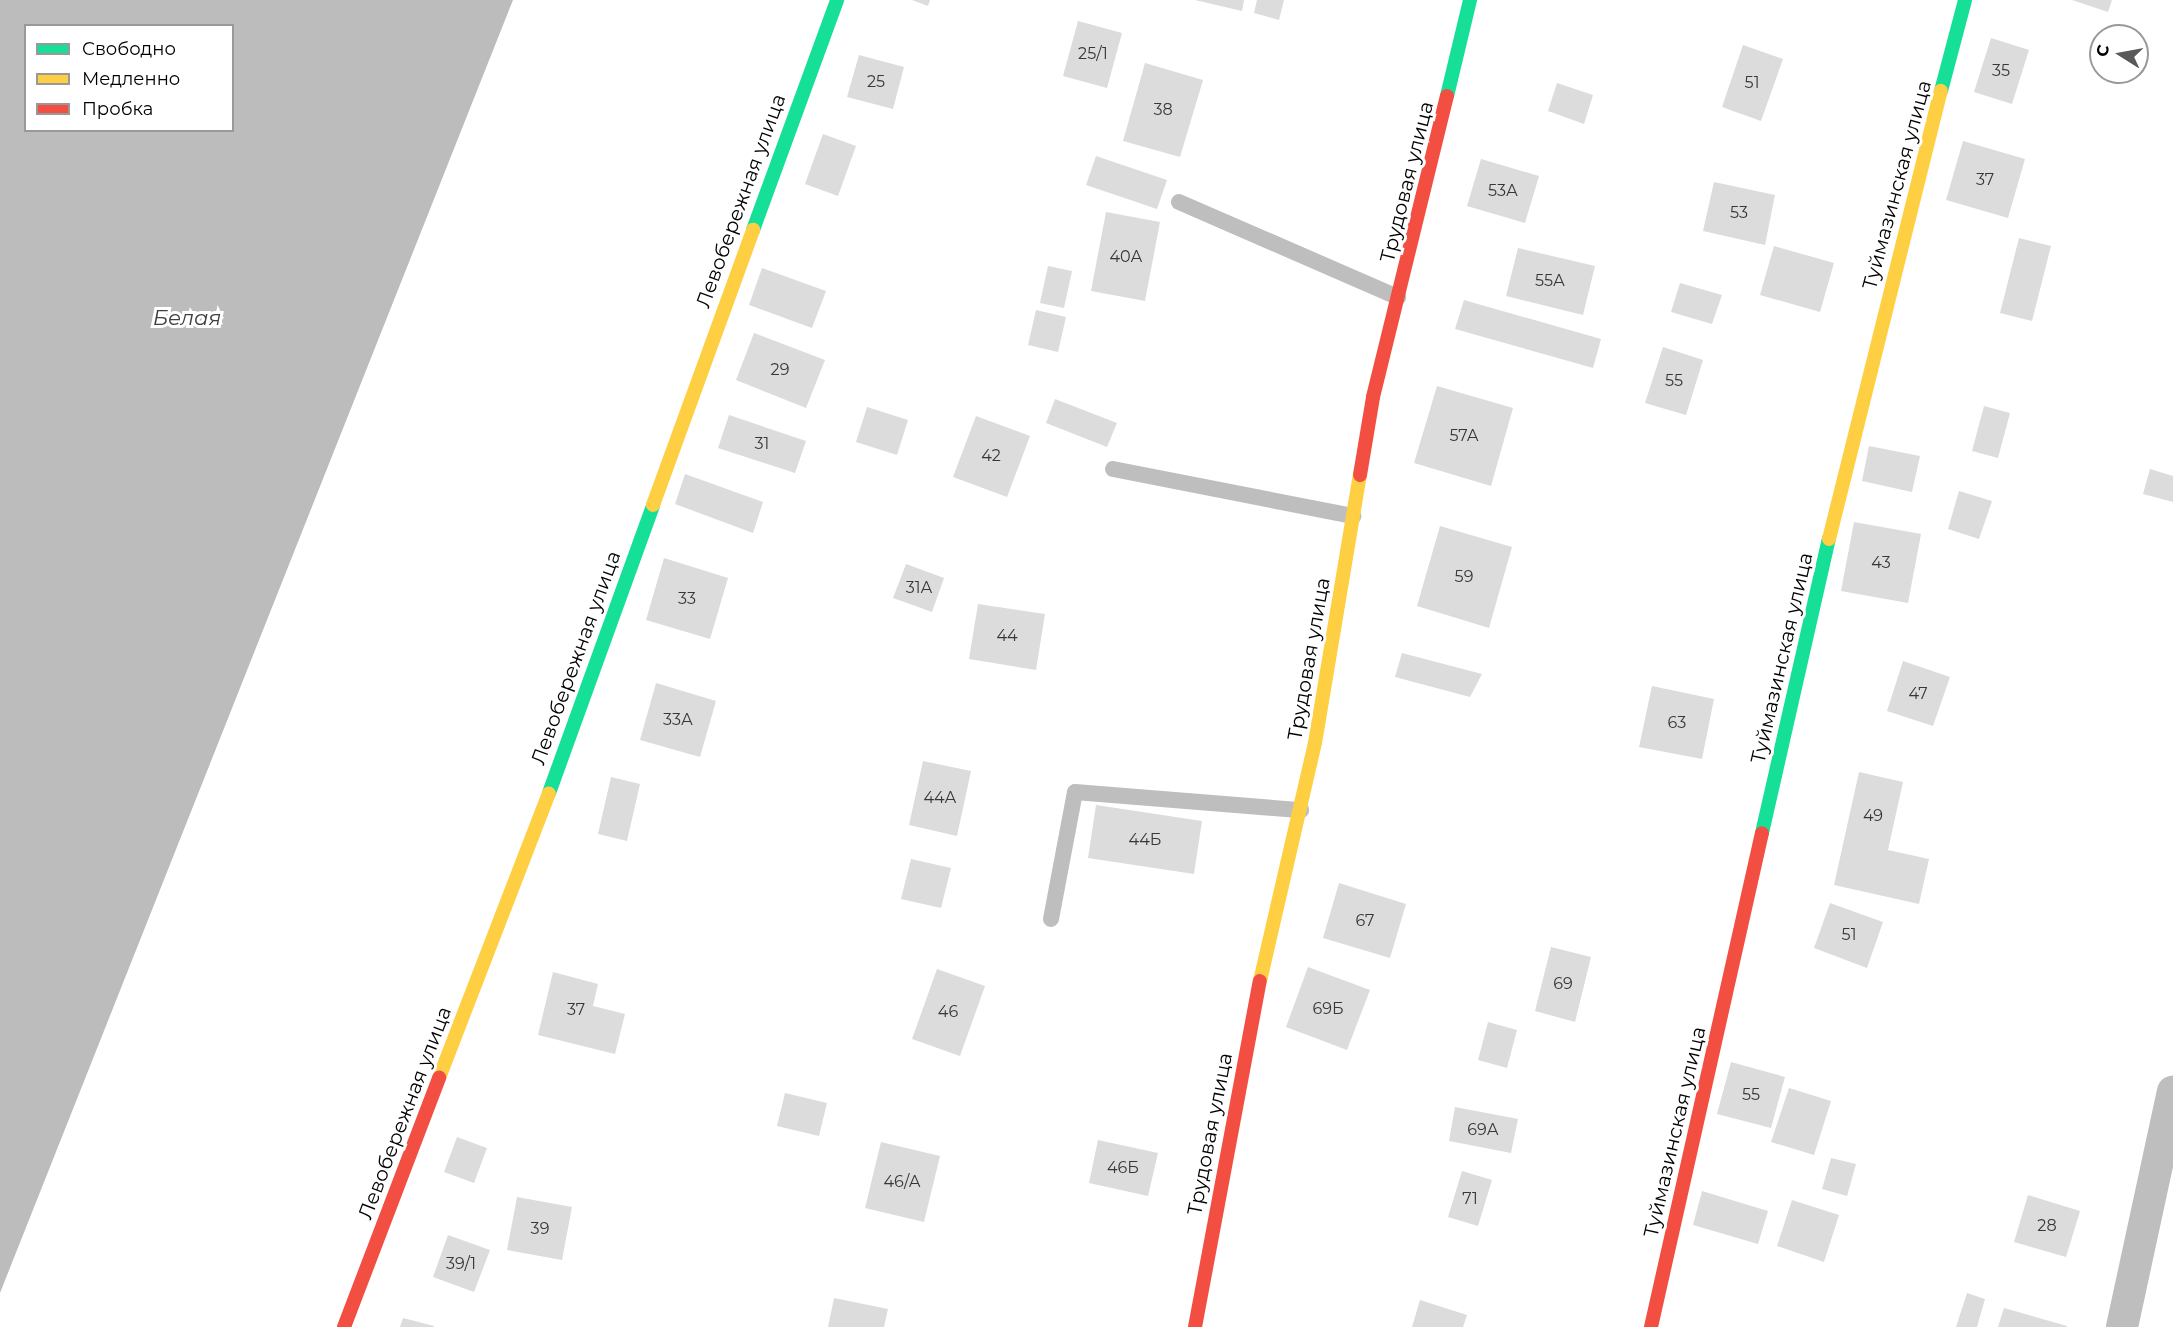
<!DOCTYPE html>
<meta charset="utf-8">
<style>
body{margin:0}
#map{position:relative;width:2173px;height:1327px;overflow:hidden;background:#fff;font-family:Montserrat,sans-serif}
div>[style]{position:absolute}
.water>*{inset:0;background:#bcbcbc}
.building>*{inset:0;background:#dcdcdc}
.lane>*{height:16px;margin:-8px;padding:0 8px;transform-origin:8px;border-radius:8px;background:#bebebe}
.street>*{height:32px;margin:-16px;padding:0 16px;transform-origin:16px;border-radius:16px;background:#bebebe}
.fast>*{height:14px;margin:-7px;padding:0 7px;transform-origin:7px;border-radius:7px;background:#16e098}
.slow>*{height:14px;margin:-7px;padding:0 7px;transform-origin:7px;border-radius:7px;background:#ffcf43}
.jam>*{height:14px;margin:-7px;padding:0 7px;transform-origin:7px;border-radius:7px;background:#f24e42}
span{translate:-50% -50%;white-space:nowrap;text-align:center;line-height:1.15;-webkit-text-stroke:6px #fff;paint-order:stroke}
.number-label{font-size:16px;color:#373737}
.number-label span{-webkit-text-stroke-width:0}
.street-label{font-size:20px;color:#000}
.water-label{font-size:21px;color:#404040;font-style:italic}
.legend{position:absolute;left:24px;top:24px;width:210px;height:108px;box-sizing:border-box;background:#fff;border:2px solid #999;margin:0;padding:8px 10px;list-style:none;font-size:18px;color:#000}
.legend li{display:flex;align-items:center;gap:12px;height:30px}
.legend b{width:30px;border:2px solid #999}
.north{position:absolute;left:2089px;top:24px;width:60px;height:60px;box-sizing:border-box;background:#fff;border:2px solid #999;border-radius:50%;rotate:281deg;font-size:16px;font-weight:700;line-height:24px;text-align:center;color:#000}
.north::after{content:'';display:block;margin:auto;width:21px;height:27px;background:#595959;clip-path:polygon(50% 0,100% 100%,50% 72%,0 100%)}
</style>
<div id="map">
<div class="water">
<div style="clip-path:polygon(evenodd,0 0,513px 0,0 1293px,0 0,26px 26px,232px 26px,232px 130px,26px 130px,26px 26px)"></div>
</div>
<div class="building">
<div style="clip-path:polygon(912px 0,930px 0,928px 6px)"></div>
<div style="clip-path:polygon(1195px 0,1244px 0,1242px 11px)"></div>
<div style="clip-path:polygon(1257px 0,1284px 0,1279px 20px,1254px 13px)"></div>
<div style="clip-path:polygon(2072px 0,2112px 0,2108px 12px)"></div>
<div style="clip-path:polygon(1078px 21px,1122px 33px,1107px 88px,1063px 76px)"></div>
<div style="clip-path:polygon(1991px 38px,2029px 50px,2012px 104px,1974px 92px)"></div>
<div style="clip-path:polygon(1743px 45px,1783px 59px,1761px 121px,1722px 107px)"></div>
<div style="clip-path:polygon(859px 55px,904px 67px,893px 109px,847px 97px)"></div>
<div style="clip-path:polygon(1145px 63px,1203px 80px,1180px 157px,1123px 141px)"></div>
<div style="clip-path:polygon(1557px 83px,1593px 95px,1584px 124px,1548px 111px)"></div>
<div style="clip-path:polygon(823px 134px,856px 146px,838px 196px,805px 184px)"></div>
<div style="clip-path:polygon(1963px 141px,2025px 159px,2008px 218px,1946px 200px)"></div>
<div style="clip-path:polygon(1096px 156px,1167px 180px,1157px 209px,1086px 185px)"></div>
<div style="clip-path:polygon(1481px 159px,1539px 176px,1525px 223px,1467px 206px)"></div>
<div style="clip-path:polygon(1714px 182px,1775px 195px,1765px 245px,1703px 231px)"></div>
<div style="clip-path:polygon(1106px 212px,1160px 222px,1145px 301px,1091px 291px)"></div>
<div style="clip-path:polygon(2019px 238px,2051px 246px,2032px 321px,2000px 313px)"></div>
<div style="clip-path:polygon(1774px 246px,1834px 263px,1820px 312px,1760px 295px)"></div>
<div style="clip-path:polygon(1518px 248px,1595px 266px,1583px 315px,1506px 296px)"></div>
<div style="clip-path:polygon(1048px 266px,1072px 271px,1064px 308px,1040px 303px)"></div>
<div style="clip-path:polygon(762px 268px,826px 291px,812px 328px,749px 305px)"></div>
<div style="clip-path:polygon(1680px 283px,1722px 295px,1712px 324px,1671px 312px)"></div>
<div style="clip-path:polygon(1464px 300px,1601px 339px,1593px 368px,1455px 329px)"></div>
<div style="clip-path:polygon(1036px 310px,1066px 317px,1058px 352px,1028px 345px)"></div>
<div style="clip-path:polygon(754px 333px,825px 360px,806px 408px,736px 380px)"></div>
<div style="clip-path:polygon(1663px 347px,1703px 360px,1686px 415px,1645px 403px)"></div>
<div style="clip-path:polygon(1437px 386px,1513px 408px,1491px 486px,1414px 463px)"></div>
<div style="clip-path:polygon(1055px 399px,1117px 423px,1107px 447px,1046px 423px)"></div>
<div style="clip-path:polygon(1984px 406px,2010px 413px,1998px 458px,1972px 451px)"></div>
<div style="clip-path:polygon(867px 407px,908px 420px,897px 455px,856px 442px)"></div>
<div style="clip-path:polygon(729px 415px,806px 441px,795px 473px,718px 448px)"></div>
<div style="clip-path:polygon(976px 416px,1030px 436px,1007px 497px,953px 477px)"></div>
<div style="clip-path:polygon(1869px 446px,1920px 456px,1912px 492px,1862px 481px)"></div>
<div style="clip-path:polygon(2150px 469px,2173px 476px,2173px 502px,2143px 494px)"></div>
<div style="clip-path:polygon(685px 474px,763px 502px,753px 533px,675px 504px)"></div>
<div style="clip-path:polygon(1959px 491px,1992px 501px,1979px 539px,1948px 529px)"></div>
<div style="clip-path:polygon(1854px 522px,1921px 534px,1908px 603px,1841px 591px)"></div>
<div style="clip-path:polygon(1440px 526px,1512px 547px,1489px 628px,1417px 606px)"></div>
<div style="clip-path:polygon(664px 558px,728px 578px,710px 639px,646px 620px)"></div>
<div style="clip-path:polygon(906px 564px,944px 578px,932px 612px,893px 598px)"></div>
<div style="clip-path:polygon(978px 604px,1045px 614px,1036px 670px,969px 659px)"></div>
<div style="clip-path:polygon(1402px 653px,1482px 674px,1470px 697px,1395px 677px)"></div>
<div style="clip-path:polygon(1903px 661px,1950px 677px,1933px 726px,1887px 711px)"></div>
<div style="clip-path:polygon(656px 683px,716px 701px,700px 757px,640px 740px)"></div>
<div style="clip-path:polygon(1652px 686px,1714px 699px,1702px 759px,1639px 747px)"></div>
<div style="clip-path:polygon(923px 761px,971px 771px,957px 836px,909px 825px)"></div>
<div style="clip-path:polygon(1859px 772px,1903px 782px,1888px 850px,1929px 859px,1919px 904px,1834px 885px)"></div>
<div style="clip-path:polygon(611px 777px,640px 784px,627px 841px,598px 834px)"></div>
<div style="clip-path:polygon(1096px 805px,1202px 821px,1194px 874px,1088px 858px)"></div>
<div style="clip-path:polygon(911px 859px,951px 868px,941px 908px,901px 899px)"></div>
<div style="clip-path:polygon(1339px 883px,1406px 904px,1390px 958px,1323px 938px)"></div>
<div style="clip-path:polygon(1830px 903px,1883px 922px,1867px 968px,1814px 948px)"></div>
<div style="clip-path:polygon(1551px 947px,1591px 957px,1575px 1022px,1535px 1011px)"></div>
<div style="clip-path:polygon(1308px 967px,1370px 990px,1347px 1050px,1286px 1027px)"></div>
<div style="clip-path:polygon(937px 969px,985px 986px,960px 1056px,912px 1039px)"></div>
<div style="clip-path:polygon(553px 972px,598px 984px,593px 1006px,625px 1014px,615px 1054px,538px 1035px)"></div>
<div style="clip-path:polygon(1488px 1022px,1517px 1030px,1507px 1068px,1478px 1060px)"></div>
<div style="clip-path:polygon(1731px 1062px,1785px 1077px,1771px 1128px,1717px 1114px)"></div>
<div style="clip-path:polygon(1789px 1088px,1831px 1101px,1814px 1155px,1771px 1142px)"></div>
<div style="clip-path:polygon(785px 1093px,827px 1103px,819px 1136px,777px 1126px)"></div>
<div style="clip-path:polygon(1455px 1107px,1518px 1119px,1511px 1153px,1449px 1141px)"></div>
<div style="clip-path:polygon(457px 1137px,487px 1148px,474px 1183px,444px 1172px)"></div>
<div style="clip-path:polygon(1098px 1140px,1158px 1153px,1148px 1196px,1089px 1183px)"></div>
<div style="clip-path:polygon(881px 1142px,940px 1156px,924px 1222px,865px 1208px)"></div>
<div style="clip-path:polygon(1831px 1158px,1856px 1164px,1847px 1196px,1822px 1189px)"></div>
<div style="clip-path:polygon(1462px 1171px,1492px 1180px,1478px 1226px,1448px 1217px)"></div>
<div style="clip-path:polygon(1702px 1191px,1768px 1211px,1758px 1244px,1693px 1225px)"></div>
<div style="clip-path:polygon(2028px 1195px,2080px 1211px,2066px 1257px,2014px 1242px)"></div>
<div style="clip-path:polygon(517px 1197px,572px 1207px,562px 1260px,507px 1250px)"></div>
<div style="clip-path:polygon(1792px 1200px,1839px 1215px,1824px 1262px,1777px 1246px)"></div>
<div style="clip-path:polygon(448px 1235px,490px 1250px,474px 1292px,433px 1277px)"></div>
<div style="clip-path:polygon(1967px 1293px,1985px 1299px,1977px 1327px,1956px 1327px)"></div>
<div style="clip-path:polygon(834px 1298px,888px 1309px,884px 1327px,828px 1327px)"></div>
<div style="clip-path:polygon(1420px 1300px,1467px 1315px,1463px 1327px,1412px 1327px)"></div>
<div style="clip-path:polygon(2004px 1308px,2067px 1326px,2067px 1327px,1998px 1327px)"></div>
<div style="clip-path:polygon(403px 1318px,434px 1326px,434px 1327px,400px 1327px)"></div>
</div>
<div class="lane">
<div style="left:1179px;top:202px;width:239px;rotate:23.5deg"></div>
<div style="left:1113px;top:469px;width:245px;rotate:11.1deg"></div>
<div style="left:1051px;top:919px;width:129px;rotate:-79.3deg"></div>
<div style="left:1075px;top:792px;width:227px;rotate:4.6deg"></div>
</div>
<div class="street">
<div style="left:2122px;top:1327px;width:241px;rotate:-77.8deg"></div>
</div>
<div class="fast">
<div style="left:1941px;top:91px;width:94px;rotate:-75.2deg"></div>
<div style="left:1447px;top:96px;width:99px;rotate:-76.5deg"></div>
<div style="left:753px;top:230px;width:245px;rotate:-69.9deg"></div>
<div style="left:549px;top:793px;width:306px;rotate:-70.1deg"></div>
<div style="left:1762px;top:833px;width:302px;rotate:-77.2deg"></div>
</div>
<div class="slow">
<div style="left:653px;top:505px;width:293px;rotate:-70deg"></div>
<div style="left:1829px;top:539px;width:462px;rotate:-76deg"></div>
<div style="left:1260px;top:981px;width:244px;rotate:-77deg"></div>
<div style="left:1315px;top:743px;width:272px;rotate:-80.5deg"></div>
<div style="left:439px;top:1078px;width:305px;rotate:-68.9deg"></div>
</div>
<div class="jam">
<div style="left:1360px;top:475px;width:79px;rotate:-80.5deg"></div>
<div style="left:1373px;top:397px;width:310px;rotate:-76.2deg"></div>
<div style="left:344px;top:1327px;width:267px;rotate:-69.1deg"></div>
<div style="left:1195px;top:1327px;width:352px;rotate:-79.4deg"></div>
<div style="left:1651px;top:1327px;width:506px;rotate:-77.34deg"></div>
</div>
<div class="number-label">
<span style="left:1093px;top:54px">25/1</span>
<span style="left:2001px;top:71px">35</span>
<span style="left:876px;top:82px">25</span>
<span style="left:1752px;top:83px">51</span>
<span style="left:1163px;top:110px">38</span>
<span style="left:1985px;top:180px">37</span>
<span style="left:1503px;top:191px">53А</span>
<span style="left:1739px;top:213px">53</span>
<span style="left:1126px;top:257px">40А</span>
<span style="left:1550px;top:281px">55А</span>
<span style="left:780px;top:370px">29</span>
<span style="left:1674px;top:381px">55</span>
<span style="left:1464px;top:436px">57А</span>
<span style="left:762px;top:444px">31</span>
<span style="left:991px;top:456px">42</span>
<span style="left:1881px;top:563px">43</span>
<span style="left:1464px;top:577px">59</span>
<span style="left:919px;top:588px">31А</span>
<span style="left:687px;top:599px">33</span>
<span style="left:1007px;top:636px">44</span>
<span style="left:1918px;top:694px">47</span>
<span style="left:678px;top:720px">33А</span>
<span style="left:1677px;top:723px">63</span>
<span style="left:940px;top:798px">44А</span>
<span style="left:1873px;top:816px">49</span>
<span style="left:1145px;top:840px">44Б</span>
<span style="left:1365px;top:921px">67</span>
<span style="left:1849px;top:935px">51</span>
<span style="left:1563px;top:984px">69</span>
<span style="left:1328px;top:1009px">69Б</span>
<span style="left:576px;top:1010px">37</span>
<span style="left:948px;top:1012px">46</span>
<span style="left:1751px;top:1095px">55</span>
<span style="left:1483px;top:1130px">69А</span>
<span style="left:1123px;top:1168px">46Б</span>
<span style="left:902px;top:1182px">46/А</span>
<span style="left:1470px;top:1199px">71</span>
<span style="left:2047px;top:1226px">28</span>
<span style="left:540px;top:1229px">39</span>
<span style="left:461px;top:1264px">39/1</span>
</div>
<div class="street-label">
<span style="left:1407px;top:182px;rotate:-76deg">Трудовая улица</span>
<span style="left:1897px;top:185px;rotate:-75deg">Туймазинская улица</span>
<span style="left:741px;top:201px;rotate:-70deg">Левобережная улица</span>
<span style="left:576px;top:658px;rotate:-70deg">Левобережная улица</span>
<span style="left:1782px;top:658px;rotate:-77deg">Туймазинская улица</span>
<span style="left:1309px;top:659px;rotate:-80deg">Трудовая улица</span>
<span style="left:405px;top:1113px;rotate:-69deg">Левобережная улица</span>
<span style="left:1675px;top:1132px;rotate:-77deg">Туймазинская улица</span>
<span style="left:1210px;top:1134px;rotate:-79deg">Трудовая улица</span>
</div>
<div class="water-label">
<span style="left:187px;top:318px">Белая</span>
</div>
<ul class="legend">
<li><b style="height:8px;background:#16e098"></b>Свободно</li>
<li><b style="height:8px;background:#ffcf43"></b>Медленно</li>
<li><b style="height:8px;background:#f24e42"></b>Пробка</li>
</ul>
<div class="north">С</div>
</div>
